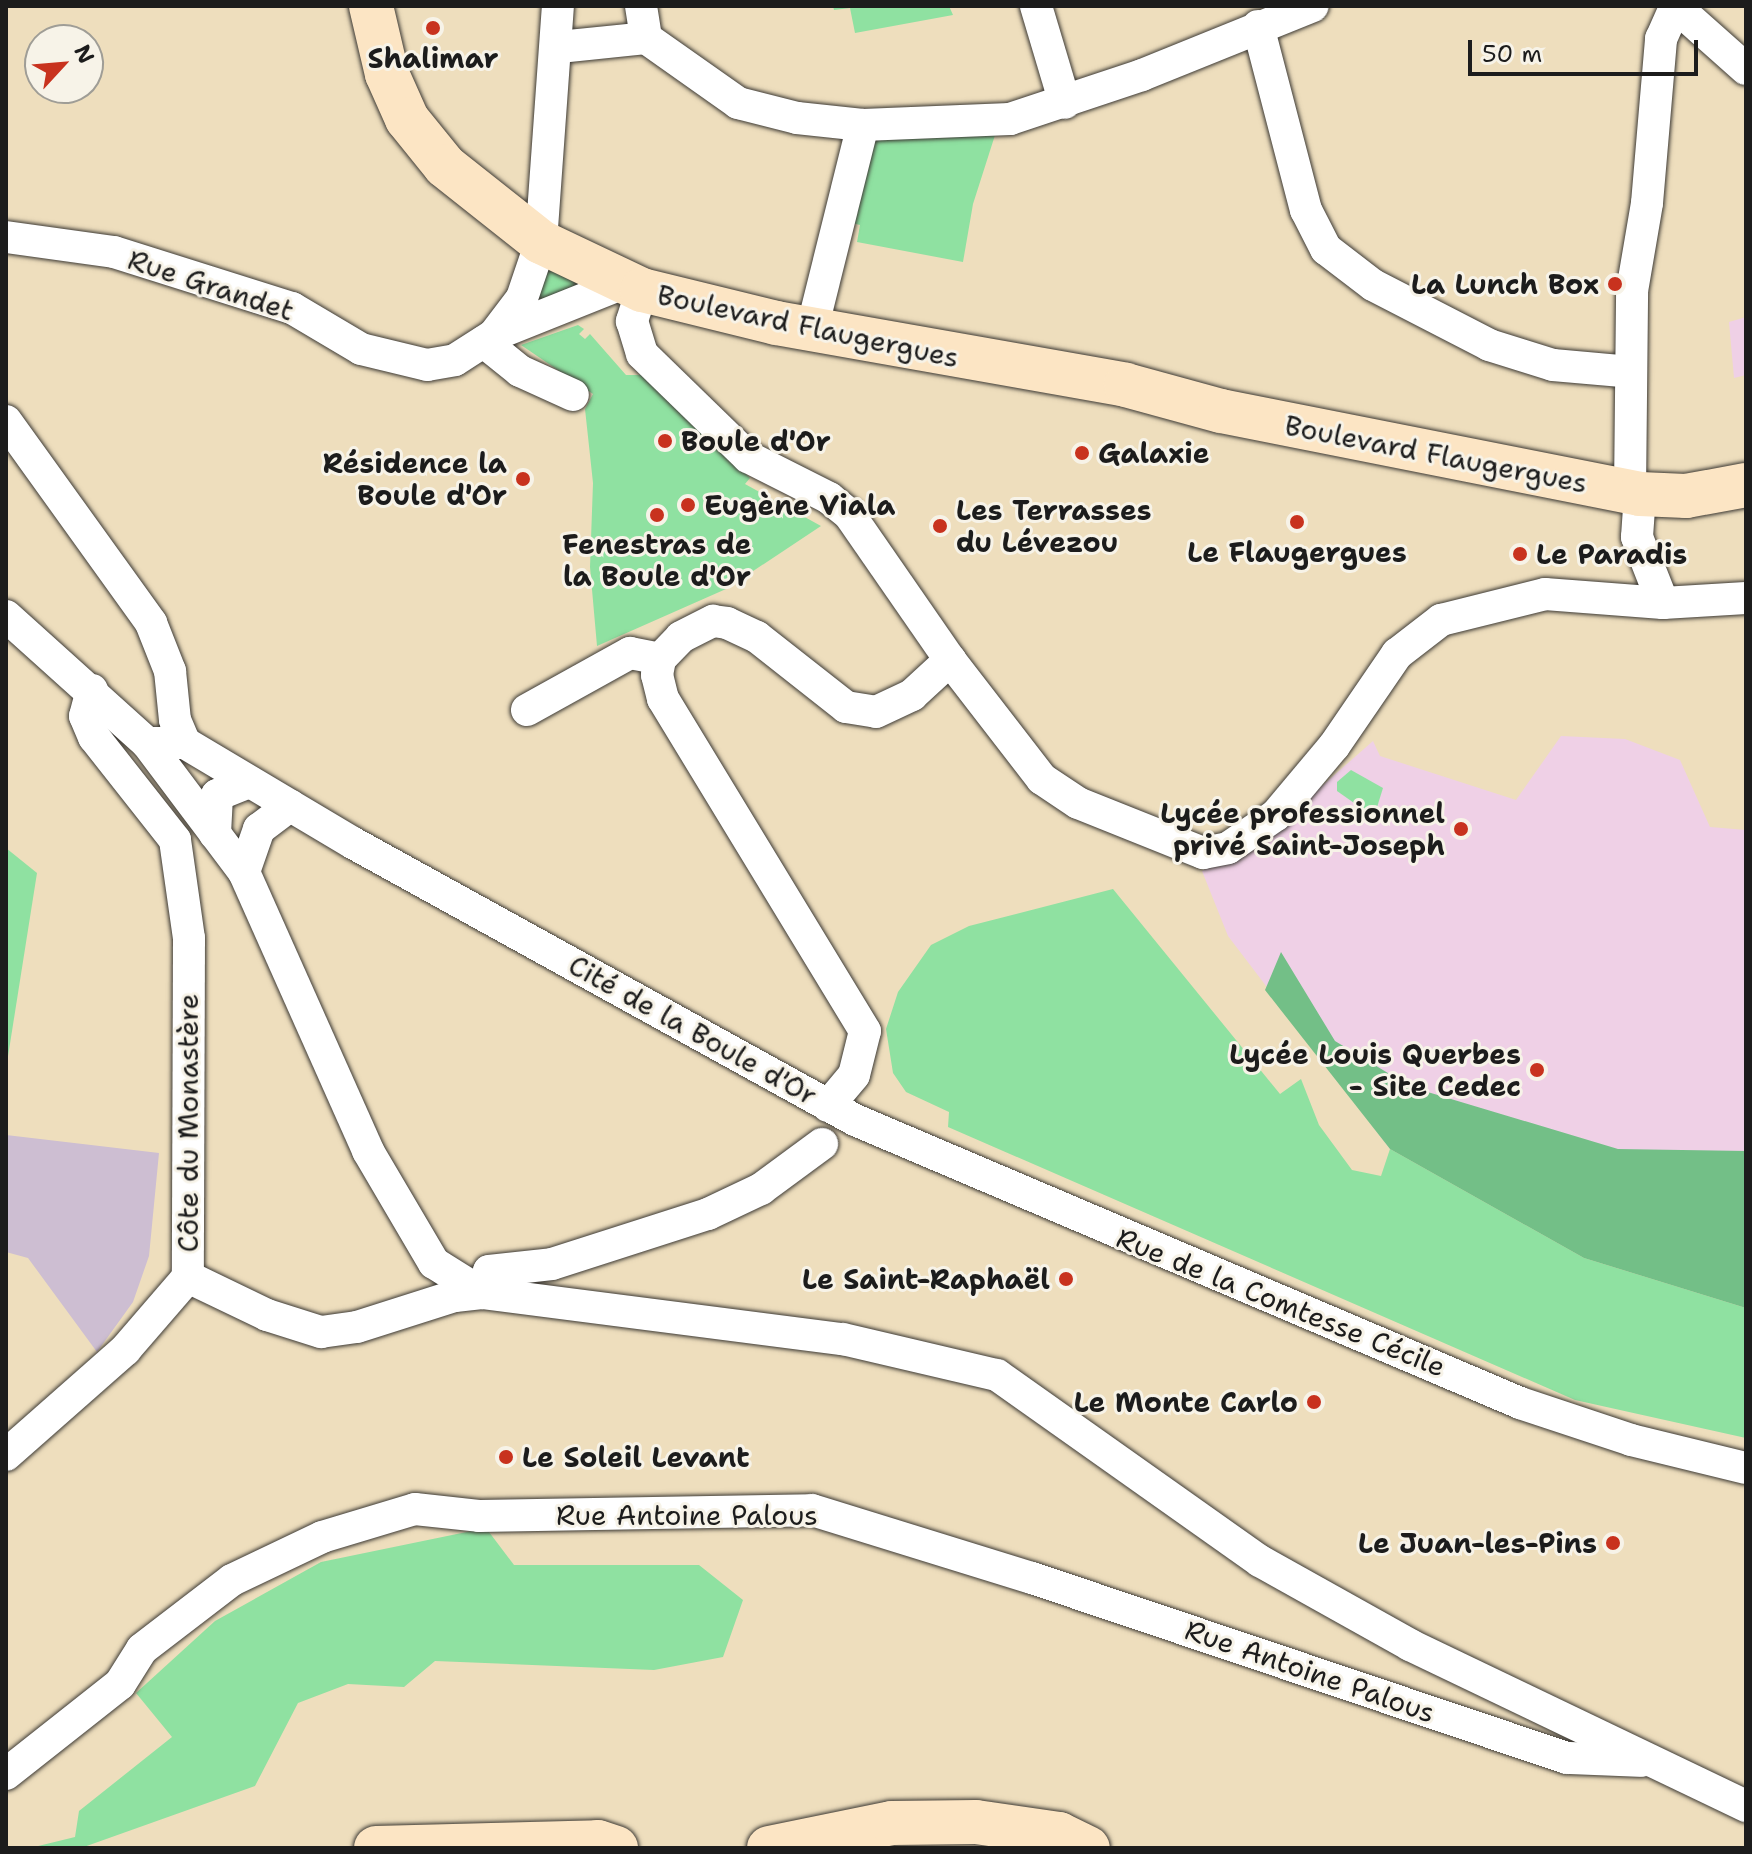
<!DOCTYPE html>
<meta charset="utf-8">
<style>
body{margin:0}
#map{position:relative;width:1752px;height:1854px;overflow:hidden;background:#eedebd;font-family:"Shantell Sans",sans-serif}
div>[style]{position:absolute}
.built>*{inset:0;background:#efd0e6}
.industrial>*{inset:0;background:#cdbed2}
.green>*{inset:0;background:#8fe1a1}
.forest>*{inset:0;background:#73bf87}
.roads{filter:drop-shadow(0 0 2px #3c3934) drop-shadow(0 0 2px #3c3934)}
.street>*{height:32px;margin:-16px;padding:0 16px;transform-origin:16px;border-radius:16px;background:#fff}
.secondary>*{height:44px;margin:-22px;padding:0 22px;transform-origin:22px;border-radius:22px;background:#fce5c4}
.dots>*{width:22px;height:22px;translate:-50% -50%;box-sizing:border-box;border:4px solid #f7f3e8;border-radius:50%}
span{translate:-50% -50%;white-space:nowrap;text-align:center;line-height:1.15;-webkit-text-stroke:6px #f7f3e8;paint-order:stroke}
.poi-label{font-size:28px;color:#1c1c1c;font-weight:700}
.right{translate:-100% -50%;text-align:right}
.left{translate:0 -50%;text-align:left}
.street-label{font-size:28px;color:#1c1c1c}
.frame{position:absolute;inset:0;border:8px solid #1c1c1c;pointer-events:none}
.north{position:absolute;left:24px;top:24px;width:80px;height:80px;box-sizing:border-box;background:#f7f3e8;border:2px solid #9f9d96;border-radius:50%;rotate:64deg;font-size:22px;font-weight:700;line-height:32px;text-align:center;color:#1c1c1c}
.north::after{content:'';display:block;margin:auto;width:28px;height:36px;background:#c8321e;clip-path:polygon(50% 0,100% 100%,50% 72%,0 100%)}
.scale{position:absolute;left:1468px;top:40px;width:230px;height:36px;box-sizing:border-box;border:4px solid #1c1c1c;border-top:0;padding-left:10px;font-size:24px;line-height:28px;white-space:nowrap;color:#1c1c1c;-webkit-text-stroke:6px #f7f3e8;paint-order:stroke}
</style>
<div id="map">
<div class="built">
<div style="clip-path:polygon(1746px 317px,1746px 375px,1734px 378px,1729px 322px)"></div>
<div style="clip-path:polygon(1561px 736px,1625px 739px,1680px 760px,1710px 827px,1746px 830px,1746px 1308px,1390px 1149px,1228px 936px,1202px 871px,1282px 821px,1373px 741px,1380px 756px,1516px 800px)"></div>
</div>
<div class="industrial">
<div style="clip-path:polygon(6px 1135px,159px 1153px,149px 1256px,133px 1302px,97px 1352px,28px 1258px,6px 1252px)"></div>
</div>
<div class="green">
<div style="clip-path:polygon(833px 6px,949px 6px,953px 15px,855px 33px,850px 8px,834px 10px)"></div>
<div style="clip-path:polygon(869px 132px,996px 132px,973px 204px,963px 262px,857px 242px,860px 225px,848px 222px)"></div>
<div style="clip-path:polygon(544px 264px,592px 290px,543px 306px,533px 297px)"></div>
<div style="clip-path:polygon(578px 325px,584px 329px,579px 334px,585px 339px,590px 334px,626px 375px,644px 375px,750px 478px,745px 484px,821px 526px,726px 589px,597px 646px,590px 567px,593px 483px,585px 409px,593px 394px,521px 345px)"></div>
<div style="clip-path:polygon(1351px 770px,1383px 788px,1374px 817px,1337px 791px,1337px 782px)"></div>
<div style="clip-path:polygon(6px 848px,37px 873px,6px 1069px)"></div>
<div style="clip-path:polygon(1113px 889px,1280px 1094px,1301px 1079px,1319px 1125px,1352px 1170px,1381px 1176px,1390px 1149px,1584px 1258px,1746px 1308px,1746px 1438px,1575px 1400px,948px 1127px,949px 1112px,906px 1092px,893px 1073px,886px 1029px,898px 992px,931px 945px,969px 926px)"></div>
<div style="clip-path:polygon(486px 1528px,514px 1565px,699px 1565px,743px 1600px,723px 1657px,654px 1670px,435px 1661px,404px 1687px,348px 1684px,298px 1703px,255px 1786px,81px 1848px,30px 1848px,75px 1837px,79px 1811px,172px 1737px,136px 1693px,215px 1621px,321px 1562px)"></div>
</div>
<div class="forest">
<div style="clip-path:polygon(1281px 952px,1335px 1041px,1411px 1087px,1618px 1149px,1746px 1151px,1746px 1308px,1584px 1258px,1390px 1149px,1265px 990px)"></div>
</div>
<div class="roads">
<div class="street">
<div style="left:641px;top:6px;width:32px;rotate:81deg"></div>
<div style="left:1036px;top:6px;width:101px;rotate:73.4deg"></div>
<div style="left:1675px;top:6px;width:95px;rotate:41.6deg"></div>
<div style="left:1258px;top:26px;width:190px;rotate:75.4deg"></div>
<div style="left:1306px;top:210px;width:44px;rotate:62.9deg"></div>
<div style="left:1326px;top:249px;width:59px;rotate:37.5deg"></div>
<div style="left:1373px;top:285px;width:131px;rotate:27.3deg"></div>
<div style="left:1489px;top:345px;width:67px;rotate:17.4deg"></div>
<div style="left:1553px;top:365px;width:78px;rotate:5.1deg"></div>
<div style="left:559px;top:47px;width:87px;rotate:-5.9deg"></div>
<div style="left:646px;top:38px;width:113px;rotate:35.2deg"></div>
<div style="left:738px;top:103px;width:61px;rotate:14.3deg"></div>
<div style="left:797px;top:118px;width:66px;rotate:6.1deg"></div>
<div style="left:863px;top:125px;width:147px;rotate:-2.3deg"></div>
<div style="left:1010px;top:119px;width:139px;rotate:-18.4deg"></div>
<div style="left:1142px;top:75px;width:184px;rotate:-22deg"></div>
<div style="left:6px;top:237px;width:109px;rotate:7.9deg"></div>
<div style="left:114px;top:252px;width:187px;rotate:17.5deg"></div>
<div style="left:292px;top:308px;width:80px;rotate:30.7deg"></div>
<div style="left:361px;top:349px;width:68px;rotate:13.6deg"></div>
<div style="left:427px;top:365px;width:28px;rotate:-10deg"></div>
<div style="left:455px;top:360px;width:46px;rotate:-32.7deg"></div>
<div style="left:494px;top:335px;width:140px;rotate:-21.8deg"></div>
<div style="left:642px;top:290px;width:33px;rotate:108deg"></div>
<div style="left:632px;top:321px;width:34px;rotate:73deg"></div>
<div style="left:642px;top:354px;width:148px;rotate:44.2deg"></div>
<div style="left:748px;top:457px;width:91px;rotate:26.8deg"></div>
<div style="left:829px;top:498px;width:26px;rotate:39deg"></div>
<div style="left:849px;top:514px;width:178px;rotate:55.3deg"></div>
<div style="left:950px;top:660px;width:150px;rotate:52.3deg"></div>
<div style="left:1042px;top:779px;width:43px;rotate:33.7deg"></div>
<div style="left:1078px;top:803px;width:135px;rotate:21.8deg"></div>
<div style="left:1203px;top:853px;width:25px;rotate:-11deg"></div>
<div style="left:1228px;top:848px;width:58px;rotate:-34.5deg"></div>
<div style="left:1276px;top:815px;width:90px;rotate:-50deg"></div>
<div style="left:1334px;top:746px;width:112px;rotate:-55.6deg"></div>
<div style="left:1397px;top:654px;width:56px;rotate:-37.7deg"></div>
<div style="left:1441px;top:620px;width:107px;rotate:-14deg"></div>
<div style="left:1545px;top:594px;width:118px;rotate:4.4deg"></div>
<div style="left:1663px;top:603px;width:83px;rotate:-3.4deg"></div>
<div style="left:812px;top:329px;width:210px;rotate:-76deg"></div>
<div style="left:494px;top:335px;width:46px;rotate:-52.9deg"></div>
<div style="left:522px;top:298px;width:59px;rotate:-71.3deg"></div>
<div style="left:541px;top:242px;width:237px;rotate:-85.9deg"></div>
<div style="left:484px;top:342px;width:46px;rotate:38.9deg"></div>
<div style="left:520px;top:371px;width:58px;rotate:24.4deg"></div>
<div style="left:6px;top:421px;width:249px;rotate:54.3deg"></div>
<div style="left:151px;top:623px;width:52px;rotate:68.4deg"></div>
<div style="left:170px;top:671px;width:49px;rotate:84.2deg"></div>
<div style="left:175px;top:720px;width:25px;rotate:67deg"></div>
<div style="left:1630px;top:492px;width:201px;rotate:-89.4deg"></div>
<div style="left:1632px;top:291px;width:89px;rotate:-80.3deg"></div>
<div style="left:1647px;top:203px;width:165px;rotate:-85.1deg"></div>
<div style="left:1661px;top:39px;width:35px;rotate:-66deg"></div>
<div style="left:1640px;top:494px;width:43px;rotate:94deg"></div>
<div style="left:1637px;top:537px;width:71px;rotate:68.5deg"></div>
<div style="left:6px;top:616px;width:190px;rotate:42deg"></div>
<div style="left:147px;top:743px;width:161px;rotate:53.1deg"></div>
<div style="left:244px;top:872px;width:305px;rotate:66deg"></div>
<div style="left:368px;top:1151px;width:130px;rotate:59.5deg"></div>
<div style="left:434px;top:1263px;width:57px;rotate:32deg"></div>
<div style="left:482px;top:1293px;width:364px;rotate:7.3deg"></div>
<div style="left:843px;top:1339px;width:158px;rotate:13.2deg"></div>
<div style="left:997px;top:1375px;width:322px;rotate:35.3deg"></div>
<div style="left:1260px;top:1561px;width:172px;rotate:29.2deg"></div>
<div style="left:1410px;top:1645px;width:373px;rotate:25.6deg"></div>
<div style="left:92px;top:690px;width:27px;rotate:105deg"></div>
<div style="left:85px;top:716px;width:23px;rotate:67deg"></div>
<div style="left:94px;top:737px;width:131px;rotate:51.8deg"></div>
<div style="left:175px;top:840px;width:99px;rotate:81.9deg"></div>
<div style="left:189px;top:938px;width:339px;rotate:90.2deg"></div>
<div style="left:527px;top:710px;width:118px;rotate:-29deg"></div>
<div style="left:630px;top:653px;width:31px;rotate:11deg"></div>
<div style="left:147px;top:743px;width:38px"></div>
<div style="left:185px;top:743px;width:196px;rotate:30.8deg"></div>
<div style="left:353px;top:843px;width:573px;rotate:28.89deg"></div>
<div style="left:855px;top:1120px;width:723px;rotate:23.05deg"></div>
<div style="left:1520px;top:1403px;width:117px;rotate:18.4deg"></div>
<div style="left:1631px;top:1440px;width:118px;rotate:13.7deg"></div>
<div style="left:215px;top:834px;width:39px;rotate:-87deg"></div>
<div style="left:217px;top:795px;width:35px;rotate:-22deg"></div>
<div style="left:244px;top:872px;width:46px;rotate:-70.8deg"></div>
<div style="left:259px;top:829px;width:39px;rotate:-37deg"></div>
<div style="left:828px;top:1106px;width:40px;rotate:-50deg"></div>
<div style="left:854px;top:1075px;width:45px;rotate:-76deg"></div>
<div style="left:865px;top:1031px;width:389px;rotate:-121.3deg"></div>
<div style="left:663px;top:699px;width:25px;rotate:-104deg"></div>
<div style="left:657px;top:675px;width:16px;rotate:-79deg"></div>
<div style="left:660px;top:659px;width:30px;rotate:-46deg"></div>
<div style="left:681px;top:637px;width:36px;rotate:-27deg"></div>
<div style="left:713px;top:621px;width:14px;rotate:8deg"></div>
<div style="left:727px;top:623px;width:33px;rotate:25deg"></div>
<div style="left:757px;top:637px;width:113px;rotate:38.2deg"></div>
<div style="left:846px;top:707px;width:30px;rotate:9deg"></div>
<div style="left:876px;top:712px;width:40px;rotate:-25deg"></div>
<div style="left:912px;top:695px;width:52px;rotate:-42.6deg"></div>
<div style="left:188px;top:1277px;width:88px;rotate:25.7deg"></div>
<div style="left:267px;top:1315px;width:57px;rotate:17.5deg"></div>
<div style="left:321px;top:1332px;width:36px;rotate:-8deg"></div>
<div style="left:357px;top:1327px;width:103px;rotate:-17.6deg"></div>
<div style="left:455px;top:1296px;width:27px;rotate:-6deg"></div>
<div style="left:482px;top:1293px;width:23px;rotate:-72deg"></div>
<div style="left:489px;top:1271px;width:63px;rotate:-6.3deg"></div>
<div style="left:552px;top:1264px;width:164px;rotate:-17.8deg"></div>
<div style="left:708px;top:1214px;width:59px;rotate:-25.3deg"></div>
<div style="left:761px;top:1189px;width:76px;rotate:-36.4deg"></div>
<div style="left:6px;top:1455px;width:159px;rotate:-41.4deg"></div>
<div style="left:125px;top:1350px;width:96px;rotate:-49.2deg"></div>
<div style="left:6px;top:1774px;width:145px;rotate:-38.3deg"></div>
<div style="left:120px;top:1684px;width:41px;rotate:-57.8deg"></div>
<div style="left:142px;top:1649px;width:113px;rotate:-37.5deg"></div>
<div style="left:232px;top:1580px;width:100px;rotate:-25.5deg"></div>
<div style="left:322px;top:1537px;width:97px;rotate:-16.8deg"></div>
<div style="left:415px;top:1509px;width:64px;rotate:6.2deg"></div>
<div style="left:479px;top:1516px;width:333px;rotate:-1deg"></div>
<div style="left:812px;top:1510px;width:230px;rotate:17.2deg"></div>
<div style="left:1032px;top:1578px;width:564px;rotate:18.6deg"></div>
<div style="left:1567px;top:1758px;width:74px;rotate:2.3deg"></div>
</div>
<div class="secondary">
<div style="left:371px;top:6px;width:70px;rotate:76.8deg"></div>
<div style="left:387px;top:74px;width:49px;rotate:66deg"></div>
<div style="left:407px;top:119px;width:60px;rotate:51deg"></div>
<div style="left:445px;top:166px;width:122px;rotate:38.4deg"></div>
<div style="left:541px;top:242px;width:112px;rotate:25.4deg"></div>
<div style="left:642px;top:290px;width:138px;rotate:13.8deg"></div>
<div style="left:776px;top:323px;width:355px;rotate:10deg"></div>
<div style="left:1126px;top:385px;width:98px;rotate:15.3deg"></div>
<div style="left:1221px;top:411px;width:427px;rotate:11.2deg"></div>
<div style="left:1640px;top:494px;width:46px;rotate:2.5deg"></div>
<div style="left:1686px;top:496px;width:61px;rotate:-10.4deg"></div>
<div style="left:376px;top:1848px;width:222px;rotate:-1.5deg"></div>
<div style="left:598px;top:1842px;width:19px;rotate:18deg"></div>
<div style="left:769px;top:1848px;width:126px;rotate:-11.5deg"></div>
<div style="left:892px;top:1823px;width:84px;rotate:-0.7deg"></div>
<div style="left:976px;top:1822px;width:84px;rotate:8.2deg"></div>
<div style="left:1059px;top:1834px;width:32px;rotate:26deg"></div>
</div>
</div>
<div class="dots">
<div style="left:433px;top:28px;background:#c8321e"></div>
<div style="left:1615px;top:284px;background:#c8321e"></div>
<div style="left:665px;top:441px;background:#c8321e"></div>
<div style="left:1082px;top:453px;background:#c8321e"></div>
<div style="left:523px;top:479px;background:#c8321e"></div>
<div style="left:688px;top:505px;background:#c8321e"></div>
<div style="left:657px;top:515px;background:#c8321e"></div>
<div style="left:1297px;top:522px;background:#c8321e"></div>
<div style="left:940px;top:526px;background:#c8321e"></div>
<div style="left:1520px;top:554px;background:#c8321e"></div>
<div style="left:1461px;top:829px;background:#c8321e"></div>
<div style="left:1537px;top:1070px;background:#c8321e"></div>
<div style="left:1066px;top:1279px;background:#c8321e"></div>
<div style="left:1314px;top:1402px;background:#c8321e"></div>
<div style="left:506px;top:1457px;background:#c8321e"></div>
<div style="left:1613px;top:1543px;background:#c8321e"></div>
</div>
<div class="poi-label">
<span style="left:433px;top:58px">Shalimar</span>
<span class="right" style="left:1599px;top:284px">La Lunch Box</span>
<span class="left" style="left:681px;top:441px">Boule d'Or</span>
<span class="left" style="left:1098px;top:453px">Galaxie</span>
<span class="right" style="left:507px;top:479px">Résidence la<br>Boule d'Or</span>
<span class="left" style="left:704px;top:505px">Eugène Viala</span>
<span class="left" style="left:956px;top:526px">Les Terrasses<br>du Lévezou</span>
<span style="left:657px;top:560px">Fenestras de<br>la Boule d'Or</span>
<span style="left:1297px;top:552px">Le Flaugergues</span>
<span class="left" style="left:1536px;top:554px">Le Paradis</span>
<span class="right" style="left:1445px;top:829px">Lycée professionnel<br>privé Saint-Joseph</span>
<span class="right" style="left:1521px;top:1070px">Lycée Louis Querbes<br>- Site Cedec</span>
<span class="right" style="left:1050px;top:1279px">Le Saint-Raphaël</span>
<span class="right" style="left:1298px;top:1402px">Le Monte Carlo</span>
<span class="left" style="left:522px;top:1457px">Le Soleil Levant</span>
<span class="right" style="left:1597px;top:1543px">Le Juan-les-Pins</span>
</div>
<div class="street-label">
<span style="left:211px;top:285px;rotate:18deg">Rue Grandet</span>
<span style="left:808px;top:326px;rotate:12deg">Boulevard Flaugergues</span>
<span style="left:1436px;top:454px;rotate:11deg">Boulevard Flaugergues</span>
<span style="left:693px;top:1030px;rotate:29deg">Cité de la Boule d'Or</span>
<span style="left:188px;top:1123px;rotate:-90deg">Côte du Monastère</span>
<span style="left:1281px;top:1302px;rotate:22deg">Rue de la Comtesse Cécile</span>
<span style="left:687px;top:1515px">Rue Antoine Palous</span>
<span style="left:1310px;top:1671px;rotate:19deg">Rue Antoine Palous</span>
</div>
<div class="frame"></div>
<div class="north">N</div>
<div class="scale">50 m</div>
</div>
